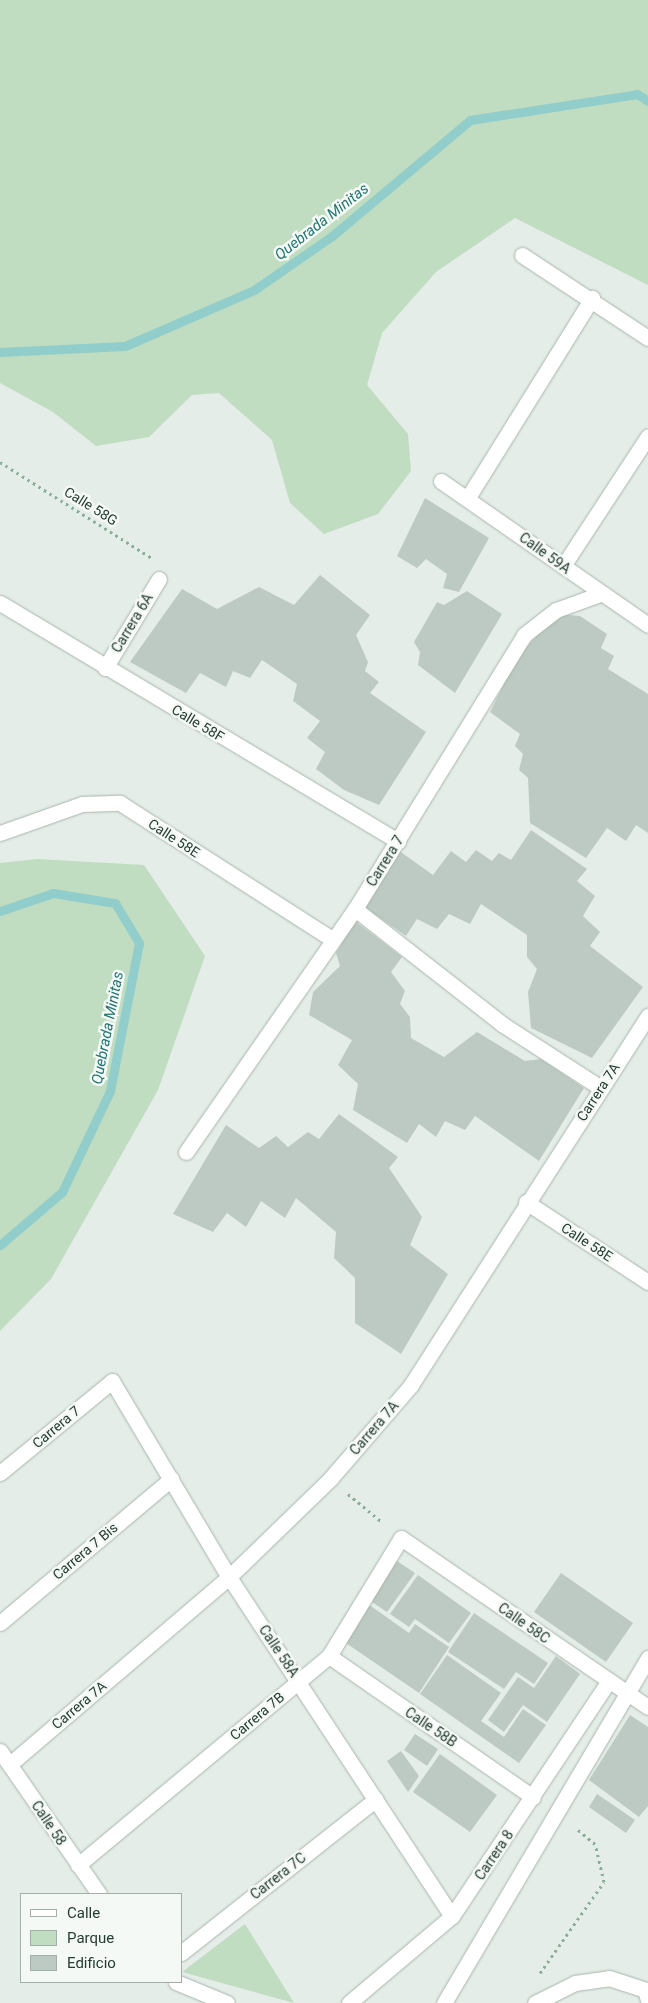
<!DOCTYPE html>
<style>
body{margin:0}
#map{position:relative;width:648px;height:2003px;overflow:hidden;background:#e5ede8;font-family:Roboto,sans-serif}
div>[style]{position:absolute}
.green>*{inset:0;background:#c0dcc1}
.stream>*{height:9px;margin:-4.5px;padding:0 4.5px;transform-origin:4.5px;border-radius:4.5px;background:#91cdca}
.building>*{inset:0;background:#bdcac3}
.path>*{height:3px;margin-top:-1.5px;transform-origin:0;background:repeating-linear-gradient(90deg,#88ae9a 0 2.5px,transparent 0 6.5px)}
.roads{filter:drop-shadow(0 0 1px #a8b5ae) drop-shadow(0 0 1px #a8b5ae)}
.minor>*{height:15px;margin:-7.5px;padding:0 7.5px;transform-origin:7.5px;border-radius:7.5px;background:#fff}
span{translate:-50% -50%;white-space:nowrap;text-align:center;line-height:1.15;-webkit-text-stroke:5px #f5f9f6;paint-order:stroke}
.street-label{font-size:14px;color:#253d32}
.water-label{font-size:15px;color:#237572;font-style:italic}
.legend{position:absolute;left:20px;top:1893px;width:162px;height:90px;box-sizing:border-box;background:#f5f9f6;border:1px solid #a2aea8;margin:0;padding:6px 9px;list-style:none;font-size:15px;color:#253d32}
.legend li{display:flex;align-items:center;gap:10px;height:25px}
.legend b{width:25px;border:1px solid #a2aea8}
</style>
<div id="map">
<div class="green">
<div style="clip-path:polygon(0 0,648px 0,648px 285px,515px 218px,436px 272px,382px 333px,367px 385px,408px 434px,411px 471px,378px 514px,324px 534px,290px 503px,272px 440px,219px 393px,192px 395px,149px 437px,96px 446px,53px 412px,0 383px)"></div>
<div style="clip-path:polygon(37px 859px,144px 865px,205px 956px,158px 1090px,51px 1279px,0 1331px,0 863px)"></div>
<div style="clip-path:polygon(245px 1924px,294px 2003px,182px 1972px)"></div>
</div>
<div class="stream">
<div style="left:0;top:352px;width:125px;rotate:-2.7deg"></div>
<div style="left:125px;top:346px;width:141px;rotate:-23.5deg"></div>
<div style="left:254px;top:290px;width:95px;rotate:-34.7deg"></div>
<div style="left:332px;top:236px;width:180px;rotate:-40deg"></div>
<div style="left:470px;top:120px;width:169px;rotate:-8.8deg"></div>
<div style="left:637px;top:94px;width:13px;rotate:32deg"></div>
<div style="left:0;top:911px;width:56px;rotate:-18.8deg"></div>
<div style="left:53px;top:893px;width:63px;rotate:9.2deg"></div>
<div style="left:115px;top:903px;width:47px;rotate:59deg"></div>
<div style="left:139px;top:943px;width:151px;rotate:101.1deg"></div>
<div style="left:110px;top:1091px;width:112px;rotate:115.4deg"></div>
<div style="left:62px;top:1192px;width:82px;rotate:139.5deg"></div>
</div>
<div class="building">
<div style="clip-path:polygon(425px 498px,489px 538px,459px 592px,443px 588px,447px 574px,426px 559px,417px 568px,397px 556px)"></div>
<div style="clip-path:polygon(320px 575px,370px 615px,356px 635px,368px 662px,365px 671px,379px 682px,370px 693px,426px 732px,379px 805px,344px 790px,316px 769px,325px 752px,307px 738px,320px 721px,293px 701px,297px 684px,262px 660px,250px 678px,233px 671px,226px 687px,200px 673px,186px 693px,130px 662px,182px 589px,217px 609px,259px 587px,294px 605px)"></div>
<div style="clip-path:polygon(467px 591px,502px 614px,455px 693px,418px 665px,420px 652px,414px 642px,437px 602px,444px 605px)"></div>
<div style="clip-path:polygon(557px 614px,580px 616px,607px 634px,601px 648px,614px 656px,608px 669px,648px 694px,648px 833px,636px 825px,626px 841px,607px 828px,586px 858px,530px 823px,528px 778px,519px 770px,523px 754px,515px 746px,520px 734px,490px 712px,518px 656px)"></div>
<div style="clip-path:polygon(531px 830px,587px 869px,577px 881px,595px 896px,583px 916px,600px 932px,590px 946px,643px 987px,592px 1058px,531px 1028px,528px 992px,537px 969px,527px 957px,527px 935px,481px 904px,470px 924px,449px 914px,437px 929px,417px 919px,406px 936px,364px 907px,398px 850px,433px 875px,451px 851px,466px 862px,476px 850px,492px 861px,499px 853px,511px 860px)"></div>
<div style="clip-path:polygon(355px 921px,402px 957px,391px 972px,405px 991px,400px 1004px,410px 1017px,411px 1038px,444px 1057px,477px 1032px,525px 1061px,541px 1059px,584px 1088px,539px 1161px,475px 1116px,465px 1130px,445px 1121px,436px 1137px,419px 1124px,407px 1143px,353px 1110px,358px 1084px,338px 1065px,352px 1040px,309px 1015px,313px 992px,340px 966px,336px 953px)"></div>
<div style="clip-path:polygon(339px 1114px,398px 1157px,389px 1168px,422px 1217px,410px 1245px,448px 1274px,401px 1354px,355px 1323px,355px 1278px,334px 1258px,336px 1232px,296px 1198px,285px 1218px,261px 1201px,246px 1227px,227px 1213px,213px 1232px,173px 1214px,226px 1125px,259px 1148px,276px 1136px,288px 1147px,308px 1132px,319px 1139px)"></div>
<div style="clip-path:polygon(397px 1561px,415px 1573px,387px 1612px,369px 1600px)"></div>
<div style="clip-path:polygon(561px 1573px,633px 1623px,606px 1662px,534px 1612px)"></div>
<div style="clip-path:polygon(418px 1575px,471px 1613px,449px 1643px,415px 1619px,409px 1627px,390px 1614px)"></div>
<div style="clip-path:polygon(368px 1604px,409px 1633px,415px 1624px,449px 1647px,419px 1693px,343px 1641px)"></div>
<div style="clip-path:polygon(474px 1613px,548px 1663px,534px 1684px,516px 1672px,504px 1689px,448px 1652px)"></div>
<div style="clip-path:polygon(447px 1655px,501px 1693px,481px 1721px,504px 1737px,523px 1709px,546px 1725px,519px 1763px,420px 1694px)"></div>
<div style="clip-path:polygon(556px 1656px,580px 1674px,547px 1722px,523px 1705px,504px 1732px,488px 1720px,518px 1677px,534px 1688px)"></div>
<div style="clip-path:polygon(630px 1715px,648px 1727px,648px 1806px,639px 1817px,589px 1780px)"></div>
<div style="clip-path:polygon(415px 1734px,438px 1749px,427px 1766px,404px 1750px)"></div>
<div style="clip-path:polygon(401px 1751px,419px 1776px,408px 1792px,387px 1761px)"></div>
<div style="clip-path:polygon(440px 1754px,497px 1795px,470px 1832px,413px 1792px)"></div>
<div style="clip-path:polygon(597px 1794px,635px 1820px,626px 1833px,589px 1807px)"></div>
</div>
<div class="path">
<div style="left:0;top:462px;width:180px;rotate:32.3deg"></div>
<div style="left:348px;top:1494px;width:45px;rotate:39.6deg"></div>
<div style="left:540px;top:1973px;width:111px;rotate:-54.9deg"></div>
<div style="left:604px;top:1882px;width:39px;rotate:-103deg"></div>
<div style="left:595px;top:1844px;width:26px;rotate:-140deg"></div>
</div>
<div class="roads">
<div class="minor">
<div style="left:522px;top:255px;width:151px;rotate:33.4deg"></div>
<div style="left:441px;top:481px;width:252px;rotate:34.8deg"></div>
<div style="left:467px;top:499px;width:237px;rotate:-58.1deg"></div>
<div style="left:563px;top:566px;width:155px;rotate:-56.8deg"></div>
<div style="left:0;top:603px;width:464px;rotate:30.9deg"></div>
<div style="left:105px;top:668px;width:104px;rotate:-58.8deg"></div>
<div style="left:0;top:833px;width:87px;rotate:-19.5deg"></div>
<div style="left:82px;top:804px;width:38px;rotate:-2deg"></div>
<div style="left:120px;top:803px;width:253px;rotate:32.7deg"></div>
<div style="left:355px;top:909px;width:187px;rotate:38deg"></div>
<div style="left:502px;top:1024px;width:118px;rotate:32.9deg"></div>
<div style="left:186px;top:1152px;width:296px;rotate:-55.2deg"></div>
<div style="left:355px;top:909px;width:322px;rotate:-58.3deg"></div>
<div style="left:524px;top:635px;width:41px;rotate:-38deg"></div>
<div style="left:556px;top:610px;width:47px;rotate:-20deg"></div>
<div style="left:526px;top:1202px;width:146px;rotate:33.3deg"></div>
<div style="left:0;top:1473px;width:145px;rotate:-39.4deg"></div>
<div style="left:112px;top:1381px;width:228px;rotate:59.2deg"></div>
<div style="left:229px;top:1577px;width:406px;rotate:56.7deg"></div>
<div style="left:0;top:1623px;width:224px;rotate:-40.1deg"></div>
<div style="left:329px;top:1656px;width:248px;rotate:34.7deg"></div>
<div style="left:0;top:1751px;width:174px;rotate:55.3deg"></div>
<div style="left:10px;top:1764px;width:288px;rotate:-40.5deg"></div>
<div style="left:229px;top:1577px;width:141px;rotate:-44.1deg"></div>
<div style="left:330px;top:1479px;width:124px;rotate:-49.2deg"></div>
<div style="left:411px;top:1385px;width:439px;rotate:-57.3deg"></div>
<div style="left:78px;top:1865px;width:327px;rotate:-39.8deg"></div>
<div style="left:329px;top:1656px;width:138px;rotate:-58.6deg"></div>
<div style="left:401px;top:1538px;width:299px;rotate:34.4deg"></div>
<div style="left:181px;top:1953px;width:248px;rotate:-38.3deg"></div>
<div style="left:176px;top:1982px;width:55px;rotate:22.4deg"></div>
<div style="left:349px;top:2003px;width:135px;rotate:-40.2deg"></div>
<div style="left:452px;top:1916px;width:283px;rotate:-56.3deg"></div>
<div style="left:444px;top:2003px;width:401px;rotate:-59.4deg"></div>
<div style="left:535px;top:2003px;width:45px;rotate:-26.6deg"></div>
<div style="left:575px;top:1983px;width:34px;rotate:-8deg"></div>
<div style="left:609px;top:1978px;width:38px;rotate:18deg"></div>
<div style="left:645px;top:1990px;width:10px;rotate:73deg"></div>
</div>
</div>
<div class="street-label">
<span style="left:91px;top:506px;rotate:32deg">Calle 58G</span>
<span style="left:545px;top:553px;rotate:36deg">Calle 59A</span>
<span style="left:132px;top:623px;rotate:-59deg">Carrera 6A</span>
<span style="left:198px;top:723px;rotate:31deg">Calle 58F</span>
<span style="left:174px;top:838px;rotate:33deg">Calle 58E</span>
<span style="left:385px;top:861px;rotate:-58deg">Carrera 7</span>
<span style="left:598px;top:1092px;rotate:-57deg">Carrera 7A</span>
<span style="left:587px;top:1242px;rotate:33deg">Calle 58E</span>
<span style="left:56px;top:1427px;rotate:-40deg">Carrera 7</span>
<span style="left:374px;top:1428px;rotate:-49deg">Carrera 7A</span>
<span style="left:85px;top:1551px;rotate:-40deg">Carrera 7 Bis</span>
<span style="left:524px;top:1623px;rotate:35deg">Calle 58C</span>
<span style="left:279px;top:1651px;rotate:56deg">Calle 58A</span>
<span style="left:79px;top:1705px;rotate:-40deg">Carrera 7A</span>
<span style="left:257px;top:1716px;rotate:-40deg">Carrera 7B</span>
<span style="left:431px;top:1727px;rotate:34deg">Calle 58B</span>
<span style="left:49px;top:1823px;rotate:56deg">Calle 58</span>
<span style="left:494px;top:1855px;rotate:-56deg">Carrera 8</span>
<span style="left:278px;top:1876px;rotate:-38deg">Carrera 7C</span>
</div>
<div class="water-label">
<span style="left:322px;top:222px;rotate:-38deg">Quebrada Minitas</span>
<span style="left:108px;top:1028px;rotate:-79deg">Quebrada Minitas</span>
</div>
<ul class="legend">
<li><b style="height:6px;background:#fff"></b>Calle</li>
<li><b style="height:14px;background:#c0dcc1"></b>Parque</li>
<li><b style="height:14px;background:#bdcac3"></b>Edificio</li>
</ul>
</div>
